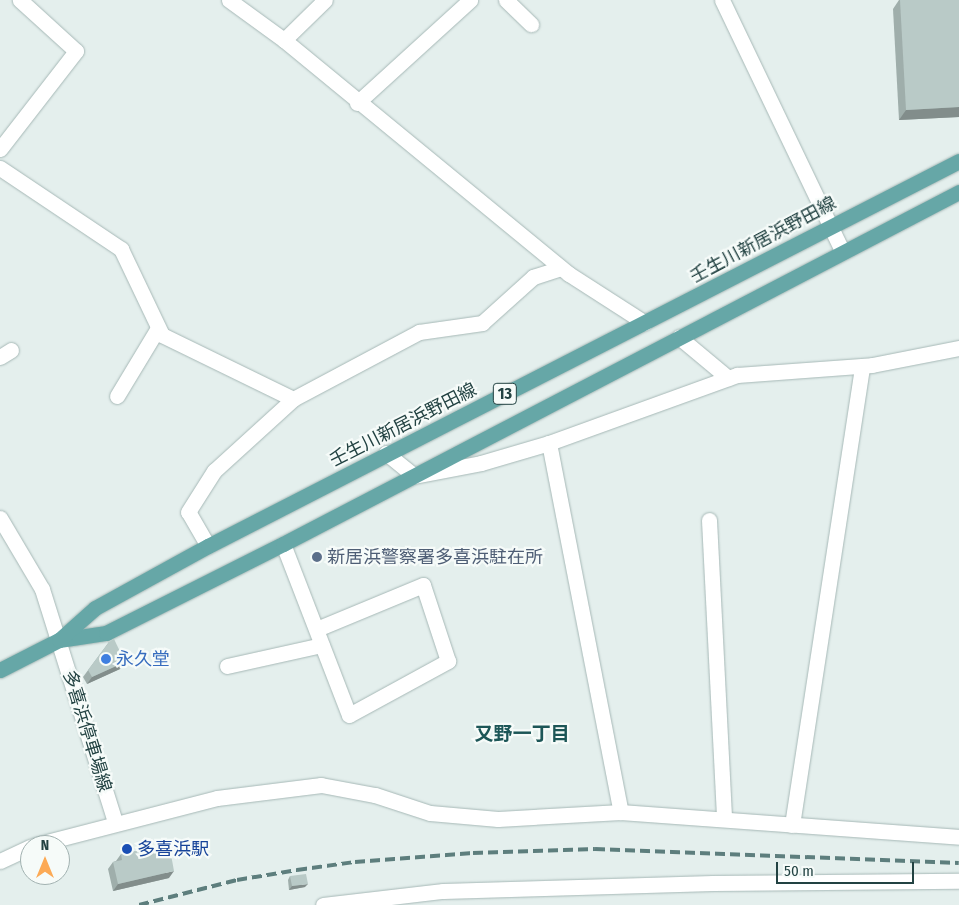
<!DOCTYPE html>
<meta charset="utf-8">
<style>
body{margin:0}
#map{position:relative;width:959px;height:905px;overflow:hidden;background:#e4efed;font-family:"Fira Sans Condensed","Noto Sans JP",sans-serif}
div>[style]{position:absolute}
.roads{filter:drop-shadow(0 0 1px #a6b8b6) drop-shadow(0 0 1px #a6b8b6)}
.street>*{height:15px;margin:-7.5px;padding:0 7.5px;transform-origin:7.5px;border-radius:7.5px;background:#fff}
.secondary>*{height:15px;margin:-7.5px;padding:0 7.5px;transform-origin:7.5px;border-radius:7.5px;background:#fff}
.primary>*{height:15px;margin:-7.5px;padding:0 7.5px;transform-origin:7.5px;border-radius:7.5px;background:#66a7a7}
.rail>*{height:4px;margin-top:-2px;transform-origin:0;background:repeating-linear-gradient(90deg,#5d7e7d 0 10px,transparent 0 15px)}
.wall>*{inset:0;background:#9faeab}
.shaded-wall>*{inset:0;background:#828d8b}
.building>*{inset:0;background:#b9cac7}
.dots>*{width:14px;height:14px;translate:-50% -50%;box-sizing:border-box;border:2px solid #f6fbf9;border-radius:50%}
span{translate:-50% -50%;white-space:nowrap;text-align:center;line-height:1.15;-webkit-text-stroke:4.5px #f6fbf9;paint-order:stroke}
.shield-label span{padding:1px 4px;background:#f6fbf9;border:1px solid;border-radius:4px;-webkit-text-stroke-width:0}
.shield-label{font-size:16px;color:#224242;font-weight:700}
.street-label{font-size:18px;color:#224242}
.service-label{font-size:18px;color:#4e5e75}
.left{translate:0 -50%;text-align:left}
.shop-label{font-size:18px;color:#366cbe}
.transit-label{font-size:18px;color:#164399}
.neighbourhood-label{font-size:19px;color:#1c5657;font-weight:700}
.north{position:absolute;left:20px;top:835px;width:50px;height:50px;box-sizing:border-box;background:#f6fbf9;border:1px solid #a1b1b0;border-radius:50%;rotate:0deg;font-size:14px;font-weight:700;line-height:20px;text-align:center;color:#224242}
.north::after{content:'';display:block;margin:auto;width:18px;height:22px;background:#fcaa56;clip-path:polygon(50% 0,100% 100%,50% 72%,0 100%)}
.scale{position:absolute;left:776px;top:862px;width:138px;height:22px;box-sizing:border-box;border:2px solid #224242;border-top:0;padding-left:6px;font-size:15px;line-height:18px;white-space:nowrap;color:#224242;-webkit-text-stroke:4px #f6fbf9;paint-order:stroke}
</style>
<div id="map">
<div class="roads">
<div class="street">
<div style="left:229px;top:0;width:68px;rotate:36deg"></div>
<div style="left:284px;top:40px;width:57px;rotate:-44.3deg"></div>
<div style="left:506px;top:0;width:35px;rotate:44deg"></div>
<div style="left:284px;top:40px;width:369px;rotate:39.4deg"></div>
<div style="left:569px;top:274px;width:90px;rotate:32.8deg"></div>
<div style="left:357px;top:103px;width:153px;rotate:-42.3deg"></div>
<div style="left:0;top:149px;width:124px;rotate:-52.2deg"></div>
<div style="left:76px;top:51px;width:76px;rotate:-137.7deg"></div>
<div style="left:0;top:168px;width:146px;rotate:33.8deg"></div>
<div style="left:121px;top:249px;width:95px;rotate:64.5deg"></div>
<div style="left:162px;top:335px;width:146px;rotate:26deg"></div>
<div style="left:293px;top:399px;width:143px;rotate:-28deg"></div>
<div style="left:419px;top:332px;width:64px;rotate:-8.1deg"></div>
<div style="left:482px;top:323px;width:69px;rotate:-42deg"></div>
<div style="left:533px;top:277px;width:29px;rotate:-18deg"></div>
<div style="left:679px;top:337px;width:64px;rotate:39.9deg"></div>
<div style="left:0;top:357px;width:13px;rotate:-32deg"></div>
<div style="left:117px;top:396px;width:79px;rotate:-58.9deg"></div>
<div style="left:549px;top:443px;width:376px;rotate:79deg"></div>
<div style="left:386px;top:453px;width:36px;rotate:39deg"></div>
<div style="left:414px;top:476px;width:68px;rotate:-11deg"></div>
<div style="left:481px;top:463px;width:71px;rotate:-16.4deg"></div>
<div style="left:549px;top:443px;width:200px;rotate:-19.9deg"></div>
<div style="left:737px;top:375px;width:135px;rotate:-4.2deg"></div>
<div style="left:872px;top:365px;width:89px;rotate:-11.1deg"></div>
<div style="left:709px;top:520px;width:299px;rotate:87.1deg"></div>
<div style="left:283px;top:544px;width:183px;rotate:68.9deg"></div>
<div style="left:349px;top:715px;width:113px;rotate:-28.6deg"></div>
<div style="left:448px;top:661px;width:80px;rotate:-108.2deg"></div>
<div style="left:423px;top:585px;width:115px;rotate:157.5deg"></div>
<div style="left:208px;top:546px;width:39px;rotate:-120deg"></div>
<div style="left:188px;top:512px;width:49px;rotate:-57.6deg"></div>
<div style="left:214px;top:471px;width:107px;rotate:-42.3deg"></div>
<div style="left:227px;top:666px;width:97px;rotate:-12.5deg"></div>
<div style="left:792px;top:825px;width:464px;rotate:-81.3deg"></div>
<div style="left:35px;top:845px;width:188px;rotate:-14.5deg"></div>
<div style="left:217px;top:798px;width:105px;rotate:-7.1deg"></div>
<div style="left:321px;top:785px;width:55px;rotate:10.5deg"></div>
<div style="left:375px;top:795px;width:58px;rotate:18.1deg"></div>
<div style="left:430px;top:813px;width:68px;rotate:5deg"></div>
<div style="left:498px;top:819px;width:123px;rotate:-3.3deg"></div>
<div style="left:621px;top:812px;width:339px;rotate:4.2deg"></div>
<div style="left:0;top:861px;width:33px;rotate:-25deg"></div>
<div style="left:323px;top:905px;width:121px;rotate:-6.7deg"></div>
<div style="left:443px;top:891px;width:270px;rotate:-1.7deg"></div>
<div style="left:713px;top:883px;width:246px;rotate:-0.5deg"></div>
</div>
<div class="secondary">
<div style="left:722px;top:0;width:278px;rotate:64.4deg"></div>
<div style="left:0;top:518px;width:82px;rotate:59.4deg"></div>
<div style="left:42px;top:589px;width:244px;rotate:72.6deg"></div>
</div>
<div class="primary">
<div style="left:59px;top:640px;width:48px;rotate:-8.5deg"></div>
<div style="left:106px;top:633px;width:198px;rotate:-26.7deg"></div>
<div style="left:283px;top:544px;width:762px;rotate:-27.51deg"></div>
<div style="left:0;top:670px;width:66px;rotate:-27deg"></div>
<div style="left:59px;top:640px;width:48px;rotate:-41.6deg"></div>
<div style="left:95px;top:608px;width:129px;rotate:-28.8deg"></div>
<div style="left:208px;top:546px;width:844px;rotate:-27.14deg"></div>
</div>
</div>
<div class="rail">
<div style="left:139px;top:905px;width:101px;rotate:-14.3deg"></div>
<div style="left:237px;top:880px;width:61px;rotate:-9.5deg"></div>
<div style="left:297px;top:870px;width:59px;rotate:-7.9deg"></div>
<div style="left:355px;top:862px;width:118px;rotate:-4.4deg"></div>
<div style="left:473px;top:853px;width:122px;rotate:-1.9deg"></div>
<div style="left:595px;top:849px;width:364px;rotate:2.2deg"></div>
</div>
<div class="wall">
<div style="clip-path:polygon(899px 0,959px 0,959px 117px,899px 120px,893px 9px)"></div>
<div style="clip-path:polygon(109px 642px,120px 669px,87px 684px,83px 677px)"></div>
<div style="clip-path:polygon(154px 853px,169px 878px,113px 891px,108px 869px,113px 862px,116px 861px,121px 854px)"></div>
<div style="clip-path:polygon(290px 876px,305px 887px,289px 890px,288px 880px)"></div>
</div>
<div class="shaded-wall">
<div style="clip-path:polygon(959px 107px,959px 117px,899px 120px,906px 110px)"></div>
<div style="clip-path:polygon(125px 662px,120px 669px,87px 684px,92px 677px)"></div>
<div style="clip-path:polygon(174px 871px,169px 878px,113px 891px,118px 884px)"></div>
<div style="clip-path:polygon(308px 884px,305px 887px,289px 890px,292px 886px)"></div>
</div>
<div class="building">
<div style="clip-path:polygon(900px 0,959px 0,959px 107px,906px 110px)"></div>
<div style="clip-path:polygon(114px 639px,125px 662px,92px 677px,88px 670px,109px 642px)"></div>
<div style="clip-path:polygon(153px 847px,154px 853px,170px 849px,174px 871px,118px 884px,113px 862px,122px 860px,121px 854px)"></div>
<div style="clip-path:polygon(306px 874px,308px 884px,292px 886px,290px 876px)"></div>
</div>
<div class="dots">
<div style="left:317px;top:557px;background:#5c6f8a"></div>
<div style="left:106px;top:659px;background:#3f7fe0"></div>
<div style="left:127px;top:849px;background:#1a4fb4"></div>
</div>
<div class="shield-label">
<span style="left:505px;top:394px">13</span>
</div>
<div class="street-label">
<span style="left:763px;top:240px;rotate:-28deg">壬生川新居浜野田線</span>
<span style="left:403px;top:425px;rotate:-27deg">壬生川新居浜野田線</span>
<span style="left:87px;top:731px;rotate:73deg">多喜浜停車場線</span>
</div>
<div class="service-label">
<span class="left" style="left:327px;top:557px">新居浜警察署多喜浜駐在所</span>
</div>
<div class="shop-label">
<span class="left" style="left:116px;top:659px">永久堂</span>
</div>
<div class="transit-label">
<span class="left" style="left:137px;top:849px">多喜浜駅</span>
</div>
<div class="neighbourhood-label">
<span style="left:522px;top:734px">又野一丁目</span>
</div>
<div class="north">N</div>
<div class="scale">50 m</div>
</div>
